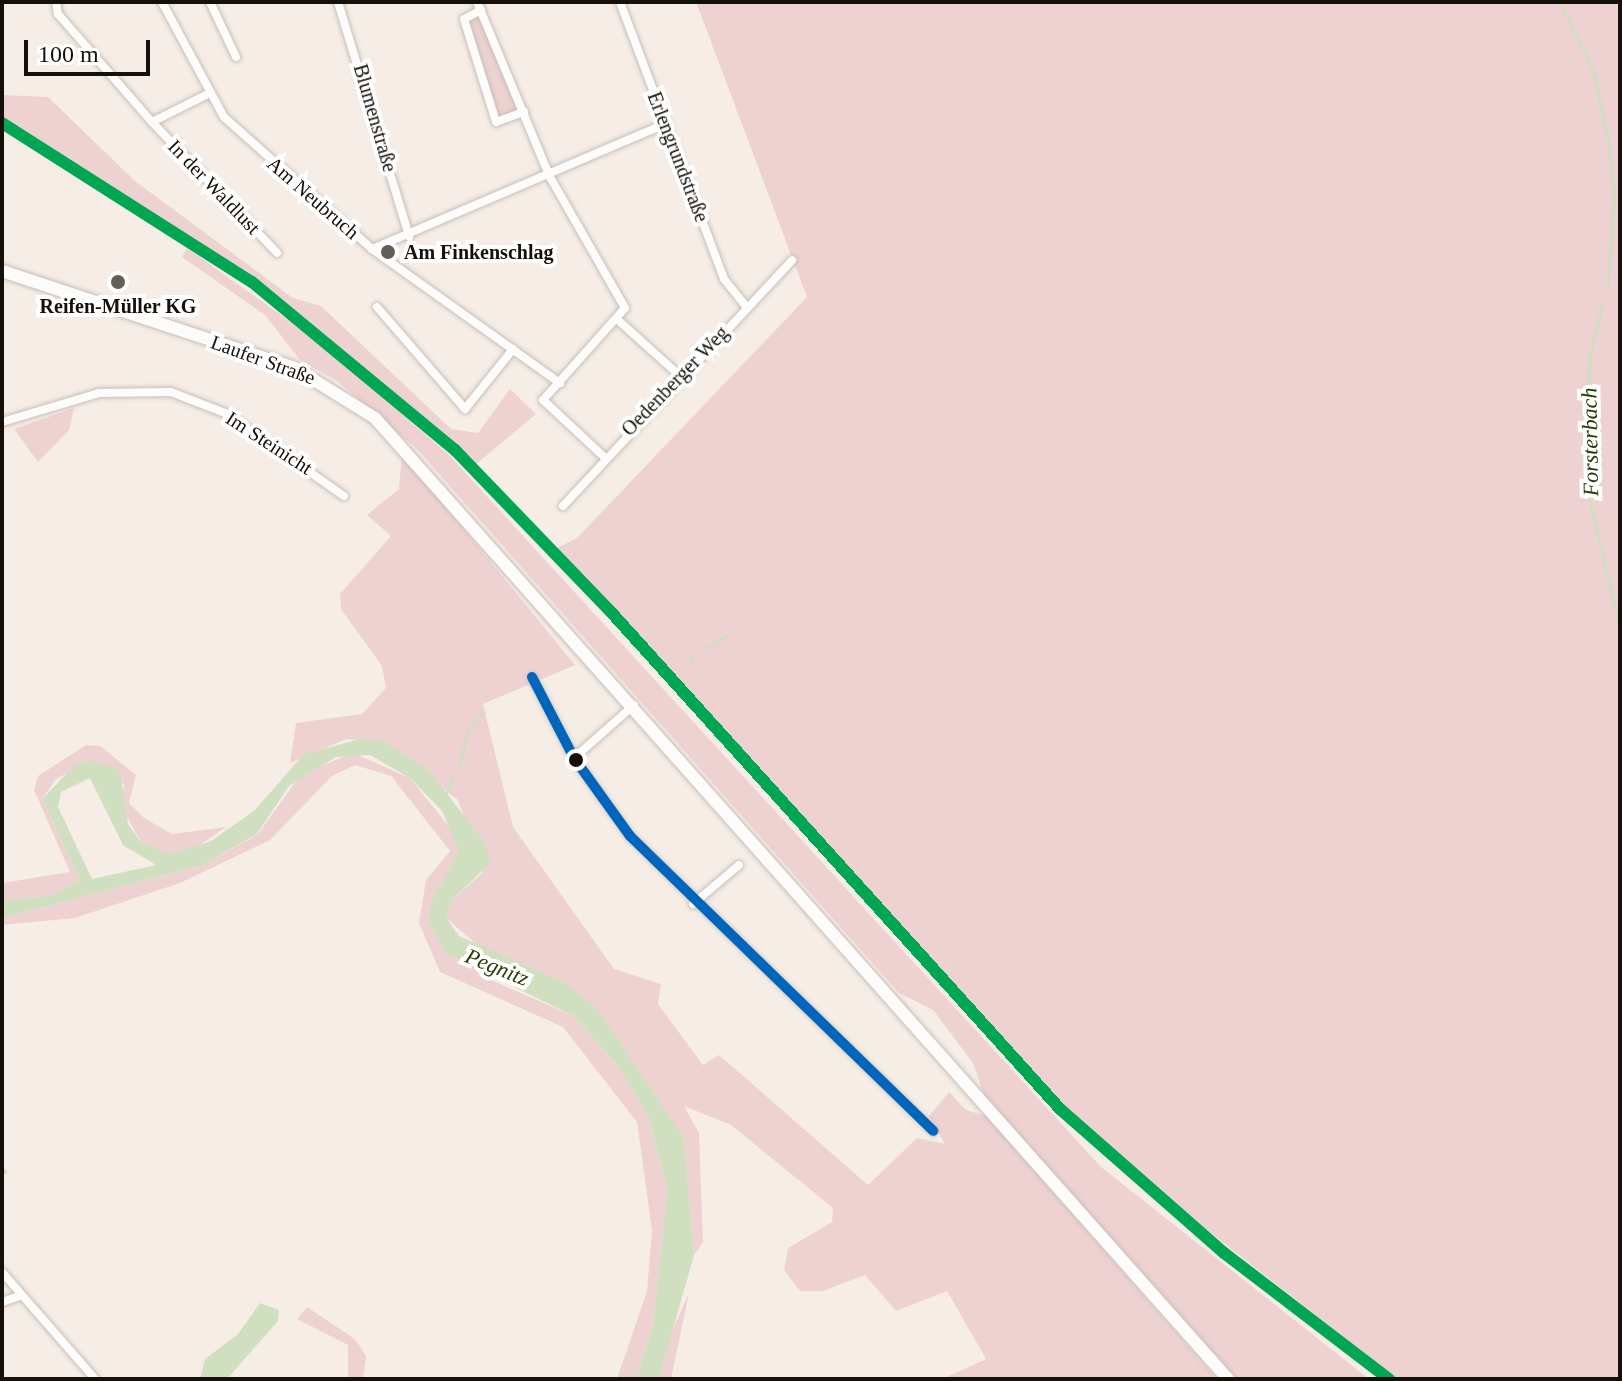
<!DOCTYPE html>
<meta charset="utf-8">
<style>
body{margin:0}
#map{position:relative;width:1622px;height:1381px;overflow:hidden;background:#f6eee6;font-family:Georgia,serif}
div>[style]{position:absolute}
.green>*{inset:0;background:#eed2d1}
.water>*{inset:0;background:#d1dfc1}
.stream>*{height:3px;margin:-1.5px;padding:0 1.5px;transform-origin:1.5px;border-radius:1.5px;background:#d1dfc1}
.roads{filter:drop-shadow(0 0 2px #c7c0b9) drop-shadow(0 0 2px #c7c0b9)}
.minor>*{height:8px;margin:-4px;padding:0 4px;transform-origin:4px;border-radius:4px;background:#fefcfb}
.primary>*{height:12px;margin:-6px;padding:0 6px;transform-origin:6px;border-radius:6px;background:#fefcfb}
.bus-1>*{height:10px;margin:-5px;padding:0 5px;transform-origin:5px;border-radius:5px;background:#0065bd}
.rail-1>*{height:12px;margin:-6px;padding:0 6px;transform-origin:6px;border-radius:6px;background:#00a651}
.dots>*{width:22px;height:22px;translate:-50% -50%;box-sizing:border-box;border:4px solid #fff;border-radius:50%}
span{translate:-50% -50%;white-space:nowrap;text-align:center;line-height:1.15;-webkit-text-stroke:8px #fff;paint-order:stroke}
.street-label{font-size:20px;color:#151009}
.poi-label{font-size:20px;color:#151009;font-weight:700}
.left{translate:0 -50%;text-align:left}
.water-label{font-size:22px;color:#233e05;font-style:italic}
.frame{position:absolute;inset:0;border:4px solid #151009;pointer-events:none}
.scale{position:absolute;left:24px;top:40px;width:126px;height:36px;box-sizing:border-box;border:4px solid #151009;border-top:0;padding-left:10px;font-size:24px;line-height:28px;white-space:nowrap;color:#151009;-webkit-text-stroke:6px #fff;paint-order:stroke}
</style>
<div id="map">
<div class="green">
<div style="clip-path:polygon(696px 2px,1620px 2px,1620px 1379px,1397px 1379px,1104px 1149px,555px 549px,577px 538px,807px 297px)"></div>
<div style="clip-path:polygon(471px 16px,480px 17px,518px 112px,499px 117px,467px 22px)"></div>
<div style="clip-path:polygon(2px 95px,48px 97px,135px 181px,293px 298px,321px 306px,451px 429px,478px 433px,510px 389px,536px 414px,474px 466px,253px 280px,2px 120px)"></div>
<div style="clip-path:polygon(187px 248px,313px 338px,449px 455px,1101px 1167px,1369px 1379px,1237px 1379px,985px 1097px,973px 1063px,933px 1010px,899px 993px,417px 449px,337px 381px,300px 360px,265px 315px,182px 257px)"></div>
<div style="clip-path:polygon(74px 408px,69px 430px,38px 462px,14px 429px)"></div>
<div style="clip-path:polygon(402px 454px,575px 665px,483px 704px,513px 827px,614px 969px,661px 984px,658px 1004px,703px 1065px,719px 1055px,868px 1185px,917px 1138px,945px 1144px,929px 1116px,949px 1092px,966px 1110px,986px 1116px,1217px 1379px,942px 1379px,986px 1359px,947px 1291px,896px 1311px,865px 1275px,823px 1291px,800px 1291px,784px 1270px,788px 1248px,832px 1222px,833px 1208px,731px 1125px,684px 1106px,699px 1133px,703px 1242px,694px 1255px,684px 1138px,562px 981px,488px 954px,447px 919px,450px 902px,483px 872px,458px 800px,385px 742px,346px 739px,290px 763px,296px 723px,362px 714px,386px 688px,382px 666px,341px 609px,340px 594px,391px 536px,367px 515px,399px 489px)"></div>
<div style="clip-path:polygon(86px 745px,100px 746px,136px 775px,129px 803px,144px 818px,172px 834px,226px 827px,190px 852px,170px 854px,141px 842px,121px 806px,124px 785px,113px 769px,93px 760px,56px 779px,42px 799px,80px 879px,52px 895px,2px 901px,2px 883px,70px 872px,34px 790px,38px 776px)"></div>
<div style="clip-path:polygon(353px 753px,410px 778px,455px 834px,459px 850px,430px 905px,480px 975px,573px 1016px,618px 1066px,649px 1118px,667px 1190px,653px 1326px,636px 1379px,617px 1379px,647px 1291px,652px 1231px,637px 1122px,563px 1027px,440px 972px,419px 923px,426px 880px,450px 851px,391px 776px,355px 765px,332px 776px,270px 840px,180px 883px,75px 918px,2px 925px,2px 918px,203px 865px,258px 834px,301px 774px)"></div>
<div style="clip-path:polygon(689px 1293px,671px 1379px,659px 1379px,673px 1329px)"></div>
<div style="clip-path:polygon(307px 1307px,355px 1339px,366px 1356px,363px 1379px,348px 1379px,348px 1345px,297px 1319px)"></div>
</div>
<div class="water">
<div style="clip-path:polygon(evenodd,364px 738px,385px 742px,430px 771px,486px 845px,490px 863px,450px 902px,447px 919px,459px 936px,562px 981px,596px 1007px,684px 1138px,694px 1255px,659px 1379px,636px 1379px,653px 1326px,667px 1190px,649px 1118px,618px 1066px,573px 1016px,446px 953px,429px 924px,430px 904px,459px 850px,442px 811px,410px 778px,370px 755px,336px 757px,289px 786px,257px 834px,203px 865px,2px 918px,2px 901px,52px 895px,80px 879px,42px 799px,76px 764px,93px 760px,120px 770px,128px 824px,141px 842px,170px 854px,211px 841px,254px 811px,304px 754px,364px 738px,90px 778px,123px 845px,156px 865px,92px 879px,58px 807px,61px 792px,90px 778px)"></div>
<div style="clip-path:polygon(260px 1303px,279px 1310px,278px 1321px,227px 1379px,200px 1379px,205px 1359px,238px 1334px)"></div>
</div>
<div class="stream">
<div style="left:1560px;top:2px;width:76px;rotate:64.1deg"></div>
<div style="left:1593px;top:70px;width:72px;rotate:77.9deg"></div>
<div style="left:1608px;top:140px;width:54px;rotate:83.7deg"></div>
<div style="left:1614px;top:194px;width:92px;rotate:93.7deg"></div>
<div style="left:1603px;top:302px;width:59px;rotate:103.8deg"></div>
<div style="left:1589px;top:359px;width:136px;rotate:90.4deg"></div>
<div style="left:1588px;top:495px;width:136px;rotate:76.4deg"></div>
<div style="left:705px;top:648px;width:28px;rotate:-30deg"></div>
<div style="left:691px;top:654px;width:10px;rotate:90deg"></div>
<div style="left:459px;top:764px;width:40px;rotate:-74deg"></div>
<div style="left:470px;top:726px;width:20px;rotate:-45deg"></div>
<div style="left:447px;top:792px;width:20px;rotate:-70deg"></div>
<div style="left:2px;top:1167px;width:6px;rotate:59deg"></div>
</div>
<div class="roads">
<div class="minor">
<div style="left:56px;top:2px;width:12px;rotate:81deg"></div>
<div style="left:58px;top:14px;width:143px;rotate:49deg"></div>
<div style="left:152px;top:122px;width:60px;rotate:-26.6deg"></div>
<div style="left:162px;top:2px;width:131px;rotate:61.7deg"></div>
<div style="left:224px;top:117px;width:198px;rotate:41.7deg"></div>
<div style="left:372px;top:249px;width:231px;rotate:35.5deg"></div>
<div style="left:210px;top:2px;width:61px;rotate:64.7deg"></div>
<div style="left:338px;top:2px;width:245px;rotate:73.1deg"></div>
<div style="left:477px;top:2px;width:190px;rotate:67.4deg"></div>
<div style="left:550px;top:177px;width:151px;rotate:60.2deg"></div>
<div style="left:625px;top:308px;width:123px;rotate:131.7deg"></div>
<div style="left:543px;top:400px;width:82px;rotate:43deg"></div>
<div style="left:620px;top:2px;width:296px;rotate:69.4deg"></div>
<div style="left:724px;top:279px;width:36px;rotate:51deg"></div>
<div style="left:481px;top:10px;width:19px;rotate:152deg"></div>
<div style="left:464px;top:19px;width:108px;rotate:72.7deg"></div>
<div style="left:496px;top:122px;width:30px;rotate:-20deg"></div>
<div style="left:152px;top:122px;width:181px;rotate:46.3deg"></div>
<div style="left:372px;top:249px;width:319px;rotate:-23.1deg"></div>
<div style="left:377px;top:307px;width:135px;rotate:49.2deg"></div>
<div style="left:465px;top:409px;width:77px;rotate:-51.3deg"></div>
<div style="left:619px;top:321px;width:82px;rotate:42deg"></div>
<div style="left:2px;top:422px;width:101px;rotate:-16.6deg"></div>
<div style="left:99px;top:393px;width:72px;rotate:-0.8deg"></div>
<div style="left:171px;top:392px;width:58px;rotate:21.3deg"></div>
<div style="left:225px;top:413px;width:145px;rotate:34.9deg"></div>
<div style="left:563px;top:506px;width:336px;rotate:-47deg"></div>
<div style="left:532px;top:677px;width:91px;rotate:62.6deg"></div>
<div style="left:574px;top:758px;width:96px;rotate:54.3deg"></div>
<div style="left:630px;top:836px;width:423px;rotate:44.2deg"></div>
<div style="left:574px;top:758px;width:80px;rotate:-41.5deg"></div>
<div style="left:693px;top:904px;width:60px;rotate:-40.3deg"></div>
<div style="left:2px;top:1272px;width:142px;rotate:49deg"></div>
<div style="left:2px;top:1302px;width:21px;rotate:-19deg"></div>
</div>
<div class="primary">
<div style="left:2px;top:271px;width:306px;rotate:18.3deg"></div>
<div style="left:293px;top:367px;width:97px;rotate:31.9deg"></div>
<div style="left:375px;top:418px;width:1285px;rotate:48.41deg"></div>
</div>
</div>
<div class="bus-1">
<div style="left:532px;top:677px;width:91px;rotate:62.6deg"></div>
<div style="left:574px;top:758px;width:96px;rotate:54.3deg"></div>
<div style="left:630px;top:836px;width:423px;rotate:44.2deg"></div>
</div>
<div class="rail-1">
<div style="left:2px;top:123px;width:296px;rotate:32.5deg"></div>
<div style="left:252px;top:282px;width:264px;rotate:39.6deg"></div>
<div style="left:455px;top:450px;width:225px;rotate:46.1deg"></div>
<div style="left:611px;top:612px;width:670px;rotate:47.9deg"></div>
<div style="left:1060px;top:1109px;width:218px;rotate:41.3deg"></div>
<div style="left:1224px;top:1253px;width:208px;rotate:37.4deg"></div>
</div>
<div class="dots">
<div style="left:388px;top:252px;background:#645e56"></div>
<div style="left:118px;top:282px;background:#645e56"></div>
<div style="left:576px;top:760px;background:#151009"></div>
</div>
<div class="street-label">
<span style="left:375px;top:118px;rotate:74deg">Blumenstraße</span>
<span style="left:678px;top:157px;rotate:69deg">Erlengrundstraße</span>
<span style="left:214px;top:187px;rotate:46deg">In der Waldlust</span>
<span style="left:313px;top:198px;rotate:41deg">Am Neubruch</span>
<span style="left:263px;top:360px;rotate:20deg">Laufer Straße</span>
<span style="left:675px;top:381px;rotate:-46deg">Oedenberger Weg</span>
<span style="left:269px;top:443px;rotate:33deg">Im Steinicht</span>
</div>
<div class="poi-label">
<span class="left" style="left:404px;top:252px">Am Finkenschlag</span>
<span style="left:118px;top:306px">Reifen-Müller KG</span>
</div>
<div class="water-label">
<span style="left:1590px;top:442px;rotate:-91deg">Forsterbach</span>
<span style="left:497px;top:967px;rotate:22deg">Pegnitz</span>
</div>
<div class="frame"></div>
<div class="scale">100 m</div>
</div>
